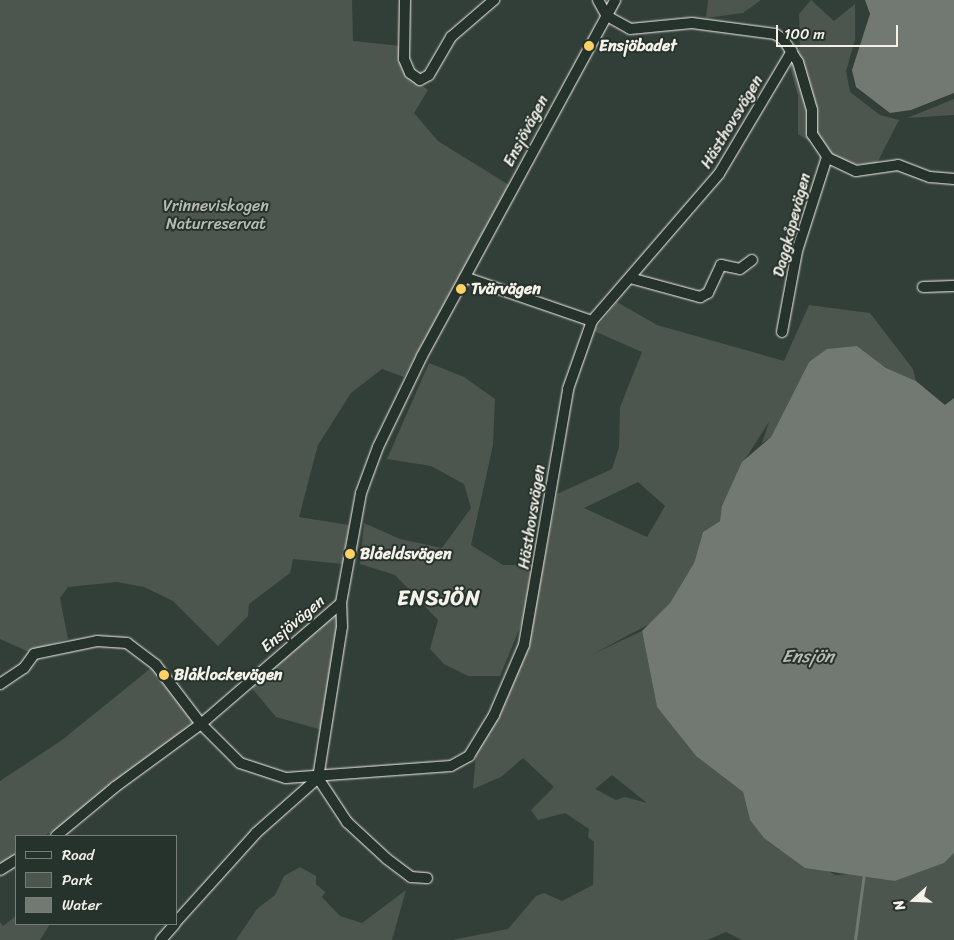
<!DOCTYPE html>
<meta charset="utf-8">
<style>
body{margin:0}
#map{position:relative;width:954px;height:940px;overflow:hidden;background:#323e38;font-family:Sriracha,sans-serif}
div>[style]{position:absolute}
.green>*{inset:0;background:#4c564f}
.water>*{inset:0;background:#727972}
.stream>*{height:2.5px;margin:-1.25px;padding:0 1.25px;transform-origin:1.25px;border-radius:1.25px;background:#727972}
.roads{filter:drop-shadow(0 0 1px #f4f1e8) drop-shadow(0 0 1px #f4f1e8)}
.street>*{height:10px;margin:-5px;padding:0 5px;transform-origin:5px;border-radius:5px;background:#26332d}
.dots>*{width:14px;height:14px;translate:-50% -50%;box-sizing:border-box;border:2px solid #26332d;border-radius:50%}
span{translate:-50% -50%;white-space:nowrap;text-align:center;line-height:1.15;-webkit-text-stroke:4px #26332d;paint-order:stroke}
.poi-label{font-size:16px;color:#f4f1e8;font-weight:700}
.left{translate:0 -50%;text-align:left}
.street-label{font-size:16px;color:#f4f1e8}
.park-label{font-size:16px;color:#b9bbb2}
.water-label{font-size:18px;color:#babbb3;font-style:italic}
.district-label{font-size:21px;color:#f4f1e8;font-weight:700;letter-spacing:1px}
.legend{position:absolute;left:15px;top:835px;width:162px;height:90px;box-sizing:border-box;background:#26332d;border:1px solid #787f78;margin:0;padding:6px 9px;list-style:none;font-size:15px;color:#f4f1e8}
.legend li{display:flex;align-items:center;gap:10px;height:25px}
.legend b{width:25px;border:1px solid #787f78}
.north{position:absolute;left:889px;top:875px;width:50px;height:50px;-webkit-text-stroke:4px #26332d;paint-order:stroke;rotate:250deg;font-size:14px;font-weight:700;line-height:20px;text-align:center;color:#f4f1e8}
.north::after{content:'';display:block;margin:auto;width:18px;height:22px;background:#f4f1e8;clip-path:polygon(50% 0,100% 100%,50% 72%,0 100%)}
.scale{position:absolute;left:776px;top:25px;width:122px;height:22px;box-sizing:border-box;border:2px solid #f4f1e8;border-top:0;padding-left:6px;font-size:15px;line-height:18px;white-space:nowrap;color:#f4f1e8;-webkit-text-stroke:4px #26332d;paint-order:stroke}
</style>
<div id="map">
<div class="green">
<div style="clip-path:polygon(0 0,352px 0,353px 41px,401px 46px,406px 75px,428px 90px,414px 113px,438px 141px,509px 185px,404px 377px,382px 369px,351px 393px,318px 445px,299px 517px,349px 525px,343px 564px,293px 559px,290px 573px,249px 604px,248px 616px,218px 646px,173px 601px,144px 587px,117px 582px,68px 587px,60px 598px,68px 639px,29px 652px,0 639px)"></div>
<div style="clip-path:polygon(708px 0,761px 0,743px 13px,706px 18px)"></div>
<div style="clip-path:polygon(811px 0,834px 21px,855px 4px,855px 40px,846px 71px,850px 92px,880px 115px,899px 120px,876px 165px,842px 163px,798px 134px,798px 96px,790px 67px,800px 47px,799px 14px)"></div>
<div style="clip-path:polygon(954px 99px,954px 115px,907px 118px)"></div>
<div style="clip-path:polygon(evenodd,617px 302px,657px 325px,784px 361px,809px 305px,870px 313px,913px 369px,916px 381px,886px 368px,857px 346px,809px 362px,771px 437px,762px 443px,769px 422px,739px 469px,720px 521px,703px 532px,694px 563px,670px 603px,655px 621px,591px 655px,642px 631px,657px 707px,696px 756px,743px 792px,750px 820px,835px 875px,864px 873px,895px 881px,944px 863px,954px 853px,954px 940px,742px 940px,726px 932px,707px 940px,452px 940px,508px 929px,536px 896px,544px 893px,562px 901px,593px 885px,594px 842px,588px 837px,589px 829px,565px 813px,538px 820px,531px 810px,554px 787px,523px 758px,501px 777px,473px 789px,476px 754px,507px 698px,528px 645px,557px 494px,612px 469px,619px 447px,620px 407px,642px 352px,594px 331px,617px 302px,638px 482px,665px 506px,647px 537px,584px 508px,638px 482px,617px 302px,612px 775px,647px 803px,625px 797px,616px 800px,595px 789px,612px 775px)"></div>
<div style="clip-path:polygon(429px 363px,464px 377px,495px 399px,493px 445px,471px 545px,503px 565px,532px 565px,523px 620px,500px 676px,468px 676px,444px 664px,430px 649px,438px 620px,395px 575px,360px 564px,364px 523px,400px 539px,442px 548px,471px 508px,464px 484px,431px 466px,387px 459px)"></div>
<div style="clip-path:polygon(333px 615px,340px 621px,322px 730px,276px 717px,250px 686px)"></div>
<div style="clip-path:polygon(151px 668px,194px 723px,59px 827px,44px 836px,16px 836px,16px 854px,0 864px,0 781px,62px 740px)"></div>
<div style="clip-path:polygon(300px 867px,316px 876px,316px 884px,325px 892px,322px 897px,340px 916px,362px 923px,406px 890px,392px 940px,236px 940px,257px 909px,275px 895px,284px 876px)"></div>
<div style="clip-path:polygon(16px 916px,16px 924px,50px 924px,40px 940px,0 940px,0 922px,3px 926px)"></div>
</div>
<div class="water">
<div style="clip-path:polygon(865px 0,954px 0,954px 93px,911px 110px,890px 113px,856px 87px,852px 70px,870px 14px)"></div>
<div style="clip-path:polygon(857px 346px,886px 368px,916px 381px,945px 405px,954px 398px,954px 853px,944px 863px,895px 881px,805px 868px,764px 838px,750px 820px,743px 792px,696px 756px,657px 707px,642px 631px,670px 603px,694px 563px,703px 532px,720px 521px,722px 506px,742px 462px,771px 437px,809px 362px,827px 349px)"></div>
</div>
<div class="stream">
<div style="left:855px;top:940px;width:68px;rotate:-82.3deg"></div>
</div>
<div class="roads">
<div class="street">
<div style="left:405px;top:0;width:59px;rotate:91deg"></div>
<div style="left:404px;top:59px;width:15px;rotate:67deg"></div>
<div style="left:410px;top:73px;width:12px;rotate:35deg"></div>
<div style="left:420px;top:80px;width:10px;rotate:-29deg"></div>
<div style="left:429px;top:75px;width:44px;rotate:-59.9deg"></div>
<div style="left:451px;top:37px;width:57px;rotate:-40.7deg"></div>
<div style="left:598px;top:0;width:18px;rotate:61deg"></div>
<div style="left:607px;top:16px;width:26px;rotate:29deg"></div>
<div style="left:630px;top:29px;width:62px;rotate:-5.5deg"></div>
<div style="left:692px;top:23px;width:84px;rotate:7.5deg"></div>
<div style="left:775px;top:34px;width:9px;rotate:32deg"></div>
<div style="left:783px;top:39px;width:27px;rotate:57deg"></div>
<div style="left:798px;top:62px;width:50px;rotate:73.7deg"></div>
<div style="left:812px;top:110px;width:24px;rotate:90deg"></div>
<div style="left:812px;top:134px;width:29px;rotate:56deg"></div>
<div style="left:828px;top:158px;width:31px;rotate:25deg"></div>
<div style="left:856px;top:171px;width:42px;rotate:-8.1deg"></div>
<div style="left:898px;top:165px;width:34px;rotate:21deg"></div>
<div style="left:930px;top:177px;width:24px;rotate:5deg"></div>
<div style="left:467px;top:278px;width:132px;rotate:19deg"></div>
<div style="left:630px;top:278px;width:73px;rotate:15.2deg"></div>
<div style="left:700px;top:297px;width:9px;rotate:-27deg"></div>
<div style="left:708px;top:293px;width:31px;rotate:-65deg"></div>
<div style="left:721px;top:265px;width:19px;rotate:12deg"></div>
<div style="left:740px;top:269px;width:15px;rotate:-37deg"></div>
<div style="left:923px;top:287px;width:31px;rotate:-2deg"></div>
<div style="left:782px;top:332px;width:82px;rotate:-79.5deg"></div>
<div style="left:797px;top:251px;width:99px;rotate:-72.3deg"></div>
<div style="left:0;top:684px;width:29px;rotate:-34deg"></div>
<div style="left:24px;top:668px;width:17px;rotate:-54deg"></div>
<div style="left:34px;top:654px;width:64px;rotate:-11.7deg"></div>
<div style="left:97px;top:641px;width:30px;rotate:4deg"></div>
<div style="left:127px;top:643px;width:36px;rotate:37deg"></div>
<div style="left:156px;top:665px;width:74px;rotate:52.7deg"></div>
<div style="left:201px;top:724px;width:185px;rotate:-40.8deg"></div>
<div style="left:341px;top:603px;width:112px;rotate:-79.7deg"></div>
<div style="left:361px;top:493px;width:49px;rotate:-69.7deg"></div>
<div style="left:378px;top:447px;width:101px;rotate:-64.2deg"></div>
<div style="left:422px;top:356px;width:405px;rotate:-61.5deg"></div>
<div style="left:318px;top:778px;width:53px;rotate:56.6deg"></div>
<div style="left:347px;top:822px;width:54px;rotate:42.8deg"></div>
<div style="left:387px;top:859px;width:30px;rotate:37deg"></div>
<div style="left:411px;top:877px;width:16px;rotate:4deg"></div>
<div style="left:56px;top:836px;width:77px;rotate:-39.7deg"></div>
<div style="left:115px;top:787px;width:107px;rotate:-36.2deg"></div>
<div style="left:201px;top:724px;width:55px;rotate:45deg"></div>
<div style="left:240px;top:763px;width:48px;rotate:18.1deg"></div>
<div style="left:286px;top:778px;width:165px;rotate:-4.2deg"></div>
<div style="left:451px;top:766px;width:21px;rotate:-29deg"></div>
<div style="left:469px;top:756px;width:48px;rotate:-58.6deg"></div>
<div style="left:494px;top:715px;width:76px;rotate:-66.8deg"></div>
<div style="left:524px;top:645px;width:260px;rotate:-80.2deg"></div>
<div style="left:568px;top:389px;width:72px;rotate:-70.6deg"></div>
<div style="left:592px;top:321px;width:194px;rotate:-49.2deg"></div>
<div style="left:719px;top:174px;width:143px;rotate:-59.3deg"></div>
<div style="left:0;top:870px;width:19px;rotate:-32deg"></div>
<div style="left:176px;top:922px;width:120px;rotate:-48deg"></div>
<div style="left:256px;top:833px;width:83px;rotate:-41.6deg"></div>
<div style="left:318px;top:778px;width:153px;rotate:-81deg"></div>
<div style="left:342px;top:627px;width:24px;rotate:-92deg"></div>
<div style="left:161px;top:940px;width:21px;rotate:-49deg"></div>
</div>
</div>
<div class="dots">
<div style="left:589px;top:46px;background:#ffd166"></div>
<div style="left:461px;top:289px;background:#ffd166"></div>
<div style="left:350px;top:554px;background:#ffd166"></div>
<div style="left:164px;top:675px;background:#ffd166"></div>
</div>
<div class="poi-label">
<span class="left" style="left:599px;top:46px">Ensjöbadet</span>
<span class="left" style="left:471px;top:289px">Tvärvägen</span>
<span class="left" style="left:360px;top:554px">Blåeldsvägen</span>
<span class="left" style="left:174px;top:675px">Blåklockevägen</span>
</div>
<div class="street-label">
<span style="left:732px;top:122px;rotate:-59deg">Hästhovsvägen</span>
<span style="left:526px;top:131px;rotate:-62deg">Ensjövägen</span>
<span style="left:792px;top:225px;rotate:-75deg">Daggkåpevägen</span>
<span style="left:532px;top:517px;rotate:-81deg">Hästhovsvägen</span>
<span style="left:293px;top:624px;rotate:-40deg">Ensjövägen</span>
</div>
<div class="park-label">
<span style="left:216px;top:215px">Vrinneviskogen<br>Naturreservat</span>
</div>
<div class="water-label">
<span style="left:808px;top:656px">Ensjön</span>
</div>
<div class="district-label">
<span style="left:439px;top:598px">ENSJÖN</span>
</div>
<ul class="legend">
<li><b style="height:6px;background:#26332d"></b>Road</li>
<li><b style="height:14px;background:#4c564f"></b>Park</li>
<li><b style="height:14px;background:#727972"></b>Water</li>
</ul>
<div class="north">N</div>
<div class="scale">100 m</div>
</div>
